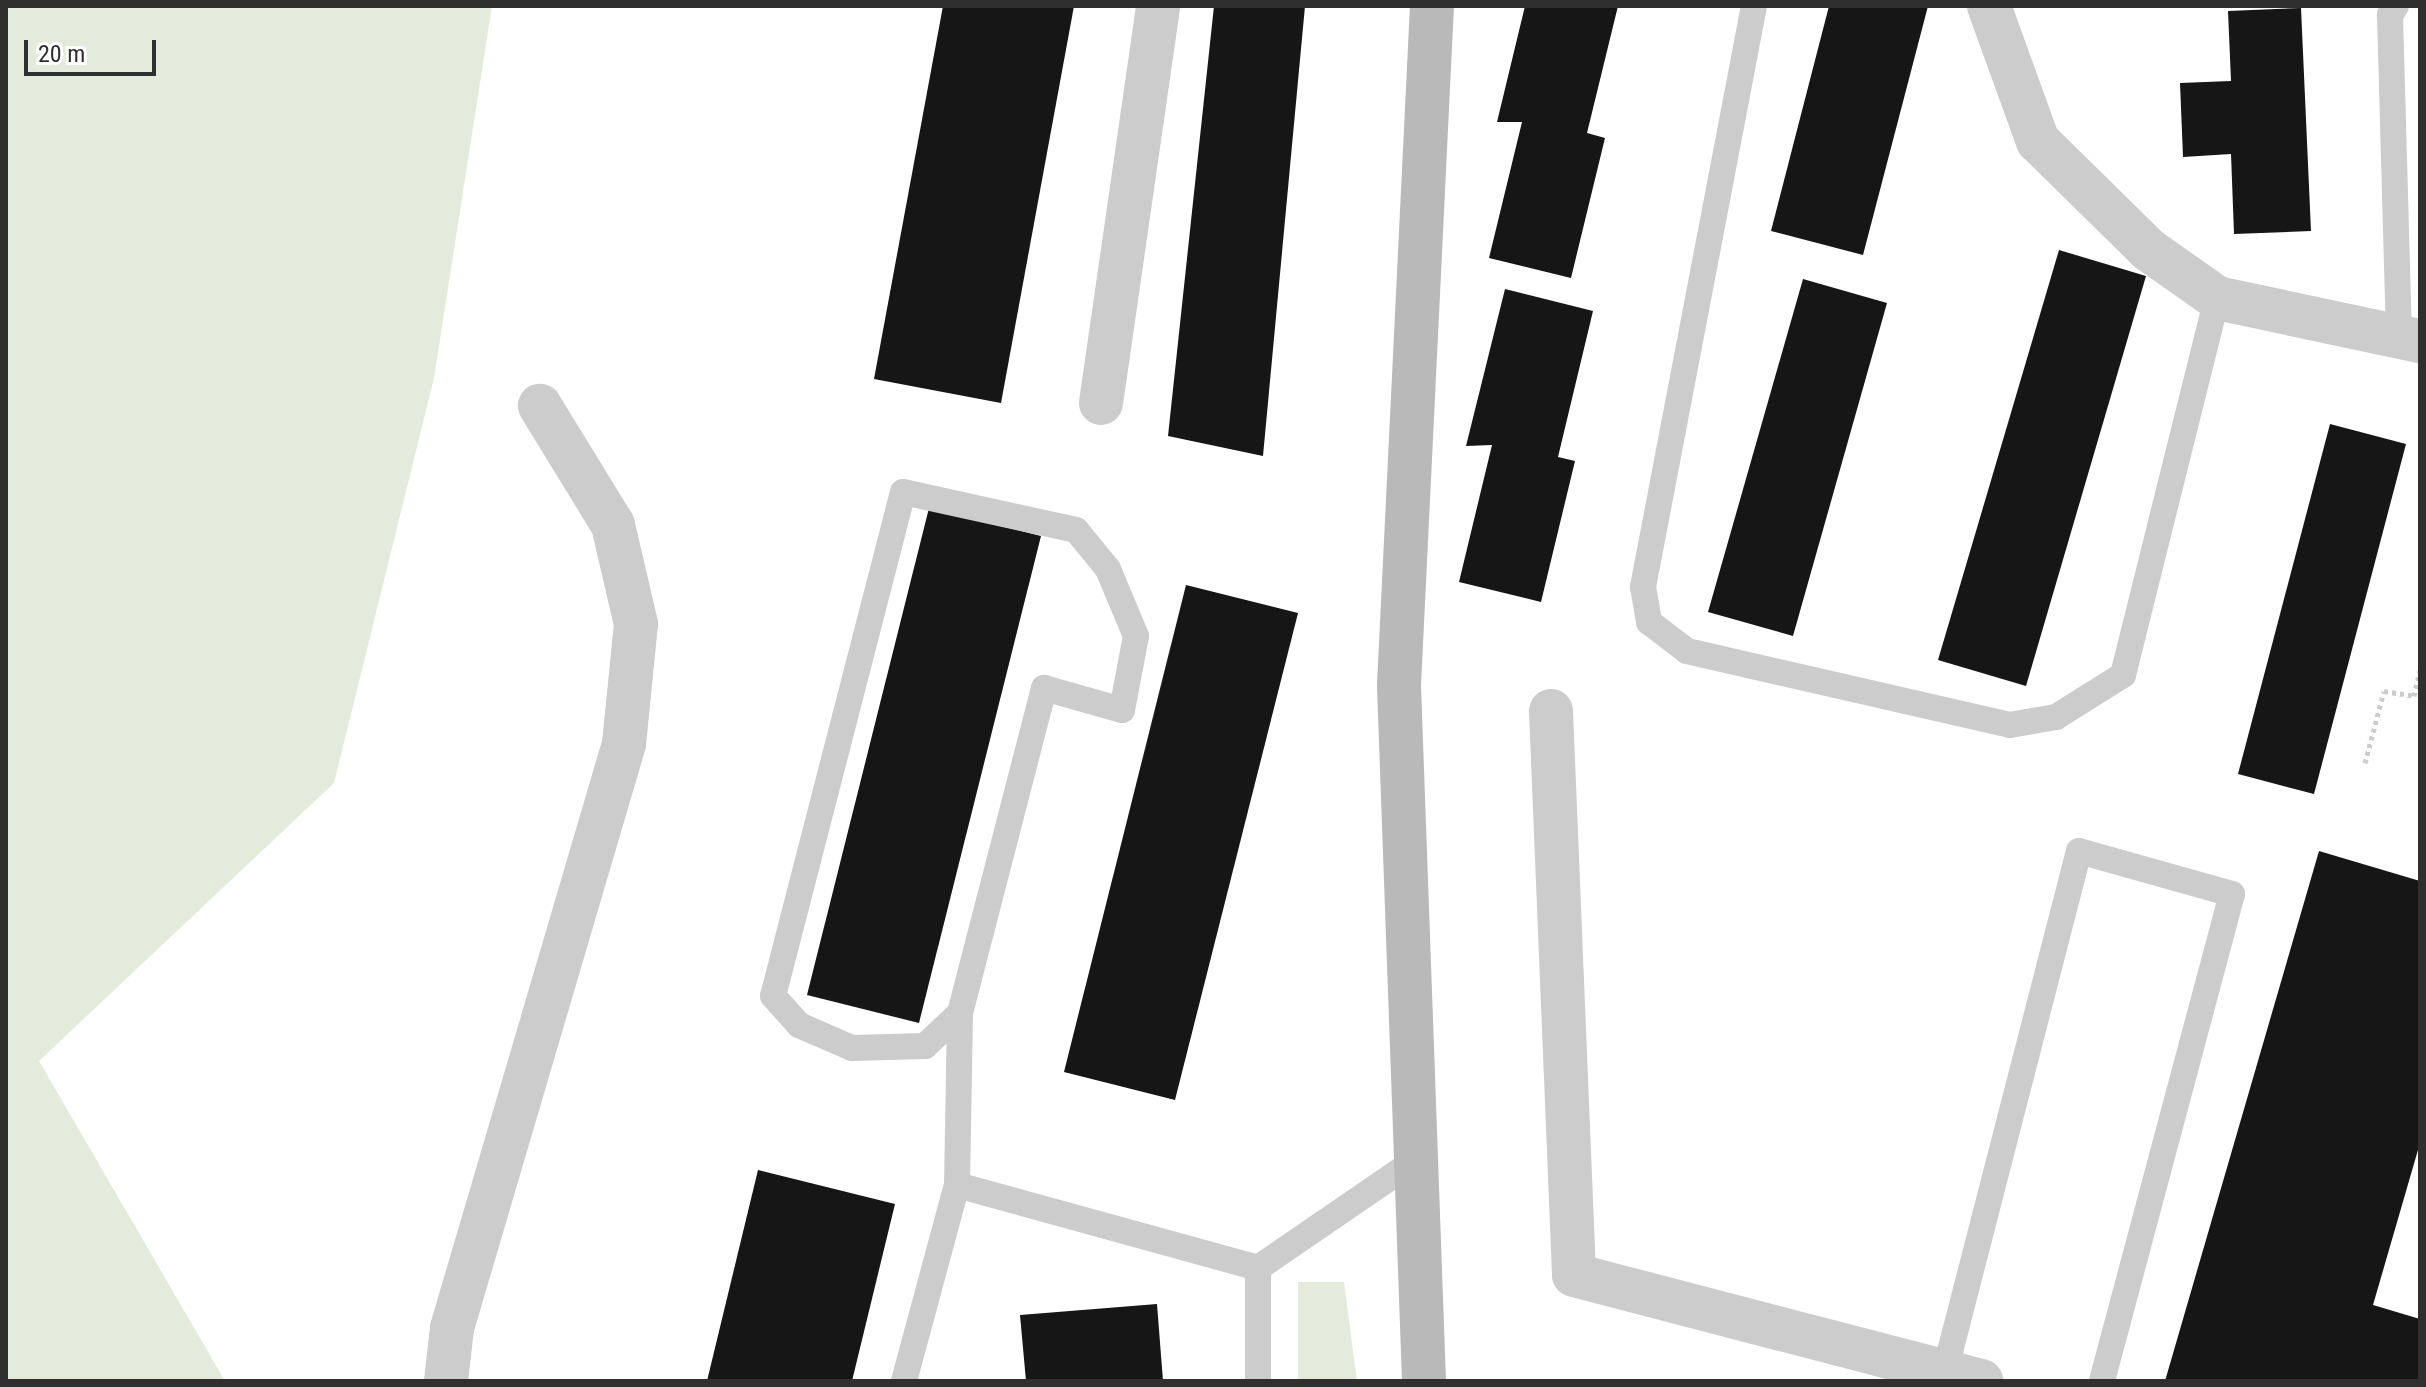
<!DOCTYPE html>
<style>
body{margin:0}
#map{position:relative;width:2426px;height:1387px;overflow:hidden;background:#fff;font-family:"Roboto Condensed",sans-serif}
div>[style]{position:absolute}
.green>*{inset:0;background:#e3ecdc}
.building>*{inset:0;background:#161616}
.path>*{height:5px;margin-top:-2.5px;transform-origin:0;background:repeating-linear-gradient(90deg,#ccc 0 4px,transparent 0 8px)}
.lane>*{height:26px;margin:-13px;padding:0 13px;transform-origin:13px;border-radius:13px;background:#ccc}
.street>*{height:44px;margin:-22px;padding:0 22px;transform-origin:22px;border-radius:22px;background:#ccc}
.secondary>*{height:44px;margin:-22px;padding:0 22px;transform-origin:22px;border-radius:22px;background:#b9b9b9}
span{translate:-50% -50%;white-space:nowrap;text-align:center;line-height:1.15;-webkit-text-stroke:8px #fff;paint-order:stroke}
.frame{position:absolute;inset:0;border:8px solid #2f2f2f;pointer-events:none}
.scale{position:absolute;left:24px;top:40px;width:132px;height:36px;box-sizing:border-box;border:4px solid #2f2f2f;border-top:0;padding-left:10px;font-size:24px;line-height:28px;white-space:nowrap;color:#2f2f2f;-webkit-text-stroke:6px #fff;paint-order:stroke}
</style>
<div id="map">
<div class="green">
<div style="clip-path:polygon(6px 6px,492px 6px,434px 378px,334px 783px,39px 1061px,225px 1381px,6px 1381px)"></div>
<div style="clip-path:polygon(1298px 1282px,1344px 1282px,1357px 1381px,1298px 1381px)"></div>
</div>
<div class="building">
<div style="clip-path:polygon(943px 6px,1074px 6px,1001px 403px,874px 379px)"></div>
<div style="clip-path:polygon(1214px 6px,1305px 6px,1263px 456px,1168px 436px)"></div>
<div style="clip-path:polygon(1525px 6px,1618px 6px,1587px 133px,1605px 138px,1571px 278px,1489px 258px,1522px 122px,1497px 122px)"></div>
<div style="clip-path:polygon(1829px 6px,1928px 6px,1863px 255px,1771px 231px)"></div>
<div style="clip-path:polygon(2301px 8px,2311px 231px,2234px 234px,2231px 154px,2183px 157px,2180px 83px,2231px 81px,2228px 11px)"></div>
<div style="clip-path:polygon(2059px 250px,2146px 276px,2026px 686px,1938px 660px)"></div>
<div style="clip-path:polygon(1803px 279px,1887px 303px,1793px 636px,1708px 612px)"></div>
<div style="clip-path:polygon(1505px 289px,1593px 311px,1558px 457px,1575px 461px,1541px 602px,1459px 582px,1492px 445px,1466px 446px)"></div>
<div style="clip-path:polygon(2330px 424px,2406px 444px,2314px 794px,2238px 774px)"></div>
<div style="clip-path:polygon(929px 508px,1041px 536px,919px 1023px,807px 995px)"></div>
<div style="clip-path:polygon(1186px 585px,1298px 613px,1175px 1100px,1064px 1072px)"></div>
<div style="clip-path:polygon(2319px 851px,2420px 881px,2420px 1143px,2373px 1305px,2420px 1319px,2420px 1381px,2165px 1381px)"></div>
<div style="clip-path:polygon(758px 1170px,895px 1204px,852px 1381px,707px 1381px)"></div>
<div style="clip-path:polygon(1157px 1304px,1163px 1381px,1026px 1381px,1020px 1315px)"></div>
</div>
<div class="path">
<div style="left:2365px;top:763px;width:74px;rotate:-75.2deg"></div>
<div style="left:2384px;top:691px;width:30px;rotate:9deg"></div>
<div style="left:2414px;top:696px;width:26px;rotate:-77deg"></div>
</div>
<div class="lane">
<div style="left:1754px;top:6px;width:592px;rotate:100.82deg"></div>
<div style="left:1643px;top:587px;width:36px;rotate:80deg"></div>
<div style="left:1649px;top:622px;width:48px;rotate:37.3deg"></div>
<div style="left:1687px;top:651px;width:331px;rotate:12.9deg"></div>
<div style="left:2010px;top:725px;width:47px;rotate:-9.9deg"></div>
<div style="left:2056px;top:717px;width:79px;rotate:-32.1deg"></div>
<div style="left:2123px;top:675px;width:389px;rotate:-76deg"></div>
<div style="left:2396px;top:6px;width:11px;rotate:124deg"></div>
<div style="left:2390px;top:15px;width:325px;rotate:88.4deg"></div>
<div style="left:957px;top:1185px;width:172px;rotate:-89deg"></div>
<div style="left:960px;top:1013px;width:336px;rotate:-75.5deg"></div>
<div style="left:1044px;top:688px;width:81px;rotate:15.8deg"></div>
<div style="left:1122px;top:710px;width:75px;rotate:-79.3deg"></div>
<div style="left:1136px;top:636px;width:73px;rotate:-112.7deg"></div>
<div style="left:1108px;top:569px;width:50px;rotate:-129.4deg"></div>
<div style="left:1076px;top:530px;width:177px;rotate:-167.6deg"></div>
<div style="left:903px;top:492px;width:520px;rotate:104.46deg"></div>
<div style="left:773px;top:996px;width:39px;rotate:48deg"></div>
<div style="left:799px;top:1025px;width:58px;rotate:23.5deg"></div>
<div style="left:852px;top:1048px;width:73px;rotate:-1.6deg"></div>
<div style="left:925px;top:1046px;width:48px;rotate:-43.3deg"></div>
<div style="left:1258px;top:1268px;width:113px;rotate:90deg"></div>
<div style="left:1945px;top:1371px;width:537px;rotate:-75.55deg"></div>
<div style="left:2079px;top:851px;width:159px;rotate:15.7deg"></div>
<div style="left:2232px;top:894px;width:504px;rotate:104.95deg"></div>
<div style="left:904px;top:1381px;width:203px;rotate:-74.9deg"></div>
<div style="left:957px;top:1185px;width:312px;rotate:15.4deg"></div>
<div style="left:1258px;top:1268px;width:191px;rotate:-34.4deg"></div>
</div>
<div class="street">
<div style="left:1989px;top:6px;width:144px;rotate:70.1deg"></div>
<div style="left:2038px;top:141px;width:156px;rotate:44.5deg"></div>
<div style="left:2149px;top:250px;width:83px;rotate:35.2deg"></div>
<div style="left:2217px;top:298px;width:208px;rotate:12deg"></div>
<div style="left:1101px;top:403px;width:401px;rotate:-81.8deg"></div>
<div style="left:1551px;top:711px;width:564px;rotate:87.66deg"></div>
<div style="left:1574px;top:1275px;width:421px;rotate:14.6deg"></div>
<div style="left:446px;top:1381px;width:53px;rotate:-83.5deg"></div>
<div style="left:452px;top:1328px;width:609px;rotate:-73.59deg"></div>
<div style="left:624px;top:744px;width:121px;rotate:-84.3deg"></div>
<div style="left:636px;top:624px;width:102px;rotate:-103.1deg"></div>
<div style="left:613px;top:525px;width:140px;rotate:-121.5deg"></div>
</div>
<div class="secondary">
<div style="left:1424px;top:1381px;width:696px;rotate:-92.06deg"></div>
<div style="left:1399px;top:685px;width:680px;rotate:-87.22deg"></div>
</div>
<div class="frame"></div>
<div class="scale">20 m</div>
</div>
